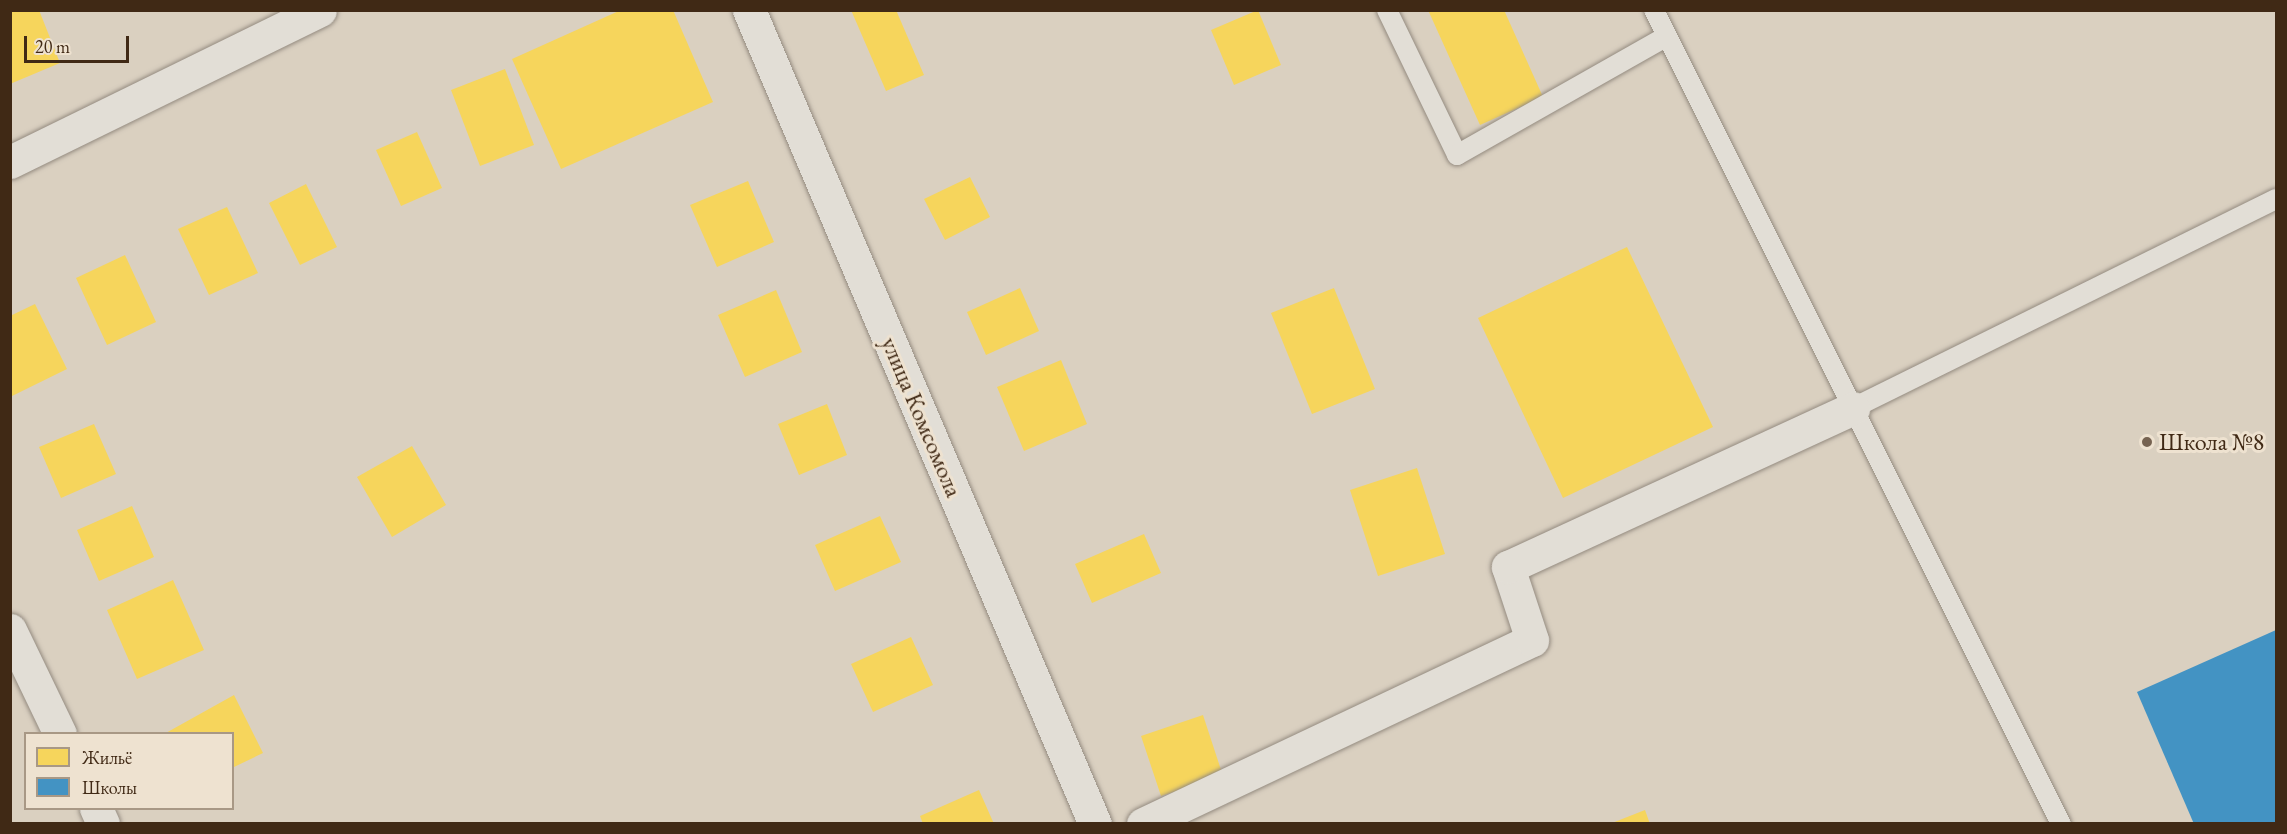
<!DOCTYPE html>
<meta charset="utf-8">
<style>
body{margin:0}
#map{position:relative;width:2287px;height:834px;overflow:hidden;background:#dad0c0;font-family:"EB Garamond",serif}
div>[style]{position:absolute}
.homes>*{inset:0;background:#f6d55c}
.schools>*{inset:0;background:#4393c3}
.roads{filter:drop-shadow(0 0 2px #948b80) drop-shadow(0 0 2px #948b80)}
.service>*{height:20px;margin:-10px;padding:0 10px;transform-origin:10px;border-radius:10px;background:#e2ded6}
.minor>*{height:33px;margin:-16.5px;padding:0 16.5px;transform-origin:16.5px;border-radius:16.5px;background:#e2ded6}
.tertiary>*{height:33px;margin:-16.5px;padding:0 16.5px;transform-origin:16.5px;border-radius:16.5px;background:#e2ded6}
.dots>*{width:16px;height:16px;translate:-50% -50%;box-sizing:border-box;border:3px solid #eee2d0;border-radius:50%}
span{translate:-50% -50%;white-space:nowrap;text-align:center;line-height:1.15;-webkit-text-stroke:6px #eee2d0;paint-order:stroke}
.street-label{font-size:24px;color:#402915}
.poi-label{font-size:24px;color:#402915}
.left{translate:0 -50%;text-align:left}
.frame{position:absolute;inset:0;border:12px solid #402915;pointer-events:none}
.legend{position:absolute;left:24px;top:732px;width:210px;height:78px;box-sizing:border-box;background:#eee2d0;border:2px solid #a89885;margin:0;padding:8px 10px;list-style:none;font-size:18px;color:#402915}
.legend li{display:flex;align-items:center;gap:12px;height:30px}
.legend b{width:30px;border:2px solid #a89885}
.scale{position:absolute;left:24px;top:36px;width:105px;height:27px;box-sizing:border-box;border:3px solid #402915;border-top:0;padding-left:8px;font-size:18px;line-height:21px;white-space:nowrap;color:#402915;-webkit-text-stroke:4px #eee2d0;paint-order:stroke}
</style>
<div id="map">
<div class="homes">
<div style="clip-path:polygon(10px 10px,39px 10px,60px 63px,10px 84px)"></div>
<div style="clip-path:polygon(621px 10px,673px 10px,713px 102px,561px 169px,512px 59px)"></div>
<div style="clip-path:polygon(851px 10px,896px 10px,924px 75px,886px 91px)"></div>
<div style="clip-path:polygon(1258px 10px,1281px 65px,1234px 85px,1211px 30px)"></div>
<div style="clip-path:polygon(1428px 10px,1504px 10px,1543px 97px,1480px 125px)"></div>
<div style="clip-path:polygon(505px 69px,534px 145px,480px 166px,451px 90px)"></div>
<div style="clip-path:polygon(417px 132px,442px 188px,401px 206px,376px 150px)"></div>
<div style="clip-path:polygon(970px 177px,990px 217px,945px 240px,924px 199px)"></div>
<div style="clip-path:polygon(748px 181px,774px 242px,717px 267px,690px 205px)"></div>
<div style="clip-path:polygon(306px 184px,337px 247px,300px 265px,269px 203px)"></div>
<div style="clip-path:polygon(227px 207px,258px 273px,209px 295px,178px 229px)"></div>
<div style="clip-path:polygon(1627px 247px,1713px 427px,1563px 498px,1478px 318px)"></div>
<div style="clip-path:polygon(125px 255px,156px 322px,107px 345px,76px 278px)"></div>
<div style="clip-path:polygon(1020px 288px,1039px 331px,986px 355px,967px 312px)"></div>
<div style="clip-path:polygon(1334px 288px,1375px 389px,1312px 414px,1271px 313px)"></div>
<div style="clip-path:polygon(776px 290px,802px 352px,745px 377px,718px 315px)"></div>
<div style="clip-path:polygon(35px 304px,67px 369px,10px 397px,10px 316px)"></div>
<div style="clip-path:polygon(1061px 360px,1087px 424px,1024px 451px,997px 387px)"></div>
<div style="clip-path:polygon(827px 404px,847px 455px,799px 475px,778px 424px)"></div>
<div style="clip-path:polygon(94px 424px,116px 474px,61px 498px,39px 447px)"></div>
<div style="clip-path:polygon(412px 446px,446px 505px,392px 537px,357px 477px)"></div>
<div style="clip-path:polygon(1417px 468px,1445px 554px,1378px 576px,1350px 490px)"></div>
<div style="clip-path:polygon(132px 506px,154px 557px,99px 581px,77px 530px)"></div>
<div style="clip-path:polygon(880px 516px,901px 562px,835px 591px,815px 545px)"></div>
<div style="clip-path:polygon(1144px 534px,1161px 573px,1092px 603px,1075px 564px)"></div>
<div style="clip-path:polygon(173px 580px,204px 650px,137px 679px,107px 610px)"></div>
<div style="clip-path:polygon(911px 637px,933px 685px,873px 712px,851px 664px)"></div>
<div style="clip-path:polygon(234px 695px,263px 753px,232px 768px,232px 734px,164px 734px)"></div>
<div style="clip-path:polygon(1203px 715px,1223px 776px,1161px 796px,1141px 736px)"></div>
<div style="clip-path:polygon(979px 790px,994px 824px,923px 824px,920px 816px)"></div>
<div style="clip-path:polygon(1645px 810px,1650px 824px,1612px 824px,1612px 823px)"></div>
</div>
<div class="schools">
<div style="clip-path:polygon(2276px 630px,2276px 824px,2194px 824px,2137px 692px)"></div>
</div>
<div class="roads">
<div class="service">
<div style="left:1387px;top:10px;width:161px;rotate:64.2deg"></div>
<div style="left:1457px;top:155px;width:241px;rotate:-29.5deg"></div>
<div style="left:1654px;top:10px;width:910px;rotate:63.43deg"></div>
<div style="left:1853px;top:408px;width:472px;rotate:-26.3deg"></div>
</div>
<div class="minor">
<div style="left:749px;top:10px;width:884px;rotate:66.97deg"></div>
<div style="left:10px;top:162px;width:345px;rotate:-26.1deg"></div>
<div style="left:1143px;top:824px;width:430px;rotate:-25.3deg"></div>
<div style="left:1532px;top:640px;width:77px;rotate:-108.2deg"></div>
<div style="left:1508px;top:567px;width:380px;rotate:-24.7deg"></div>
</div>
<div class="tertiary">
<div style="left:10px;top:630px;width:115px;rotate:64.3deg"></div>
<div style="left:96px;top:808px;width:17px;rotate:66deg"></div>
</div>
</div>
<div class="dots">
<div style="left:2147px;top:442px;background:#766351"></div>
</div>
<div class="street-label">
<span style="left:922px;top:417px;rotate:67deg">улица Комсомола</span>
</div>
<div class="poi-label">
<span class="left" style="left:2159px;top:442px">Школа №8</span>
</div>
<div class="frame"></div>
<ul class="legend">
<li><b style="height:16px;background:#f6d55c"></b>Жильё</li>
<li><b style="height:16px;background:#4393c3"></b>Школы</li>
</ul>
<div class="scale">20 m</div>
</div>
